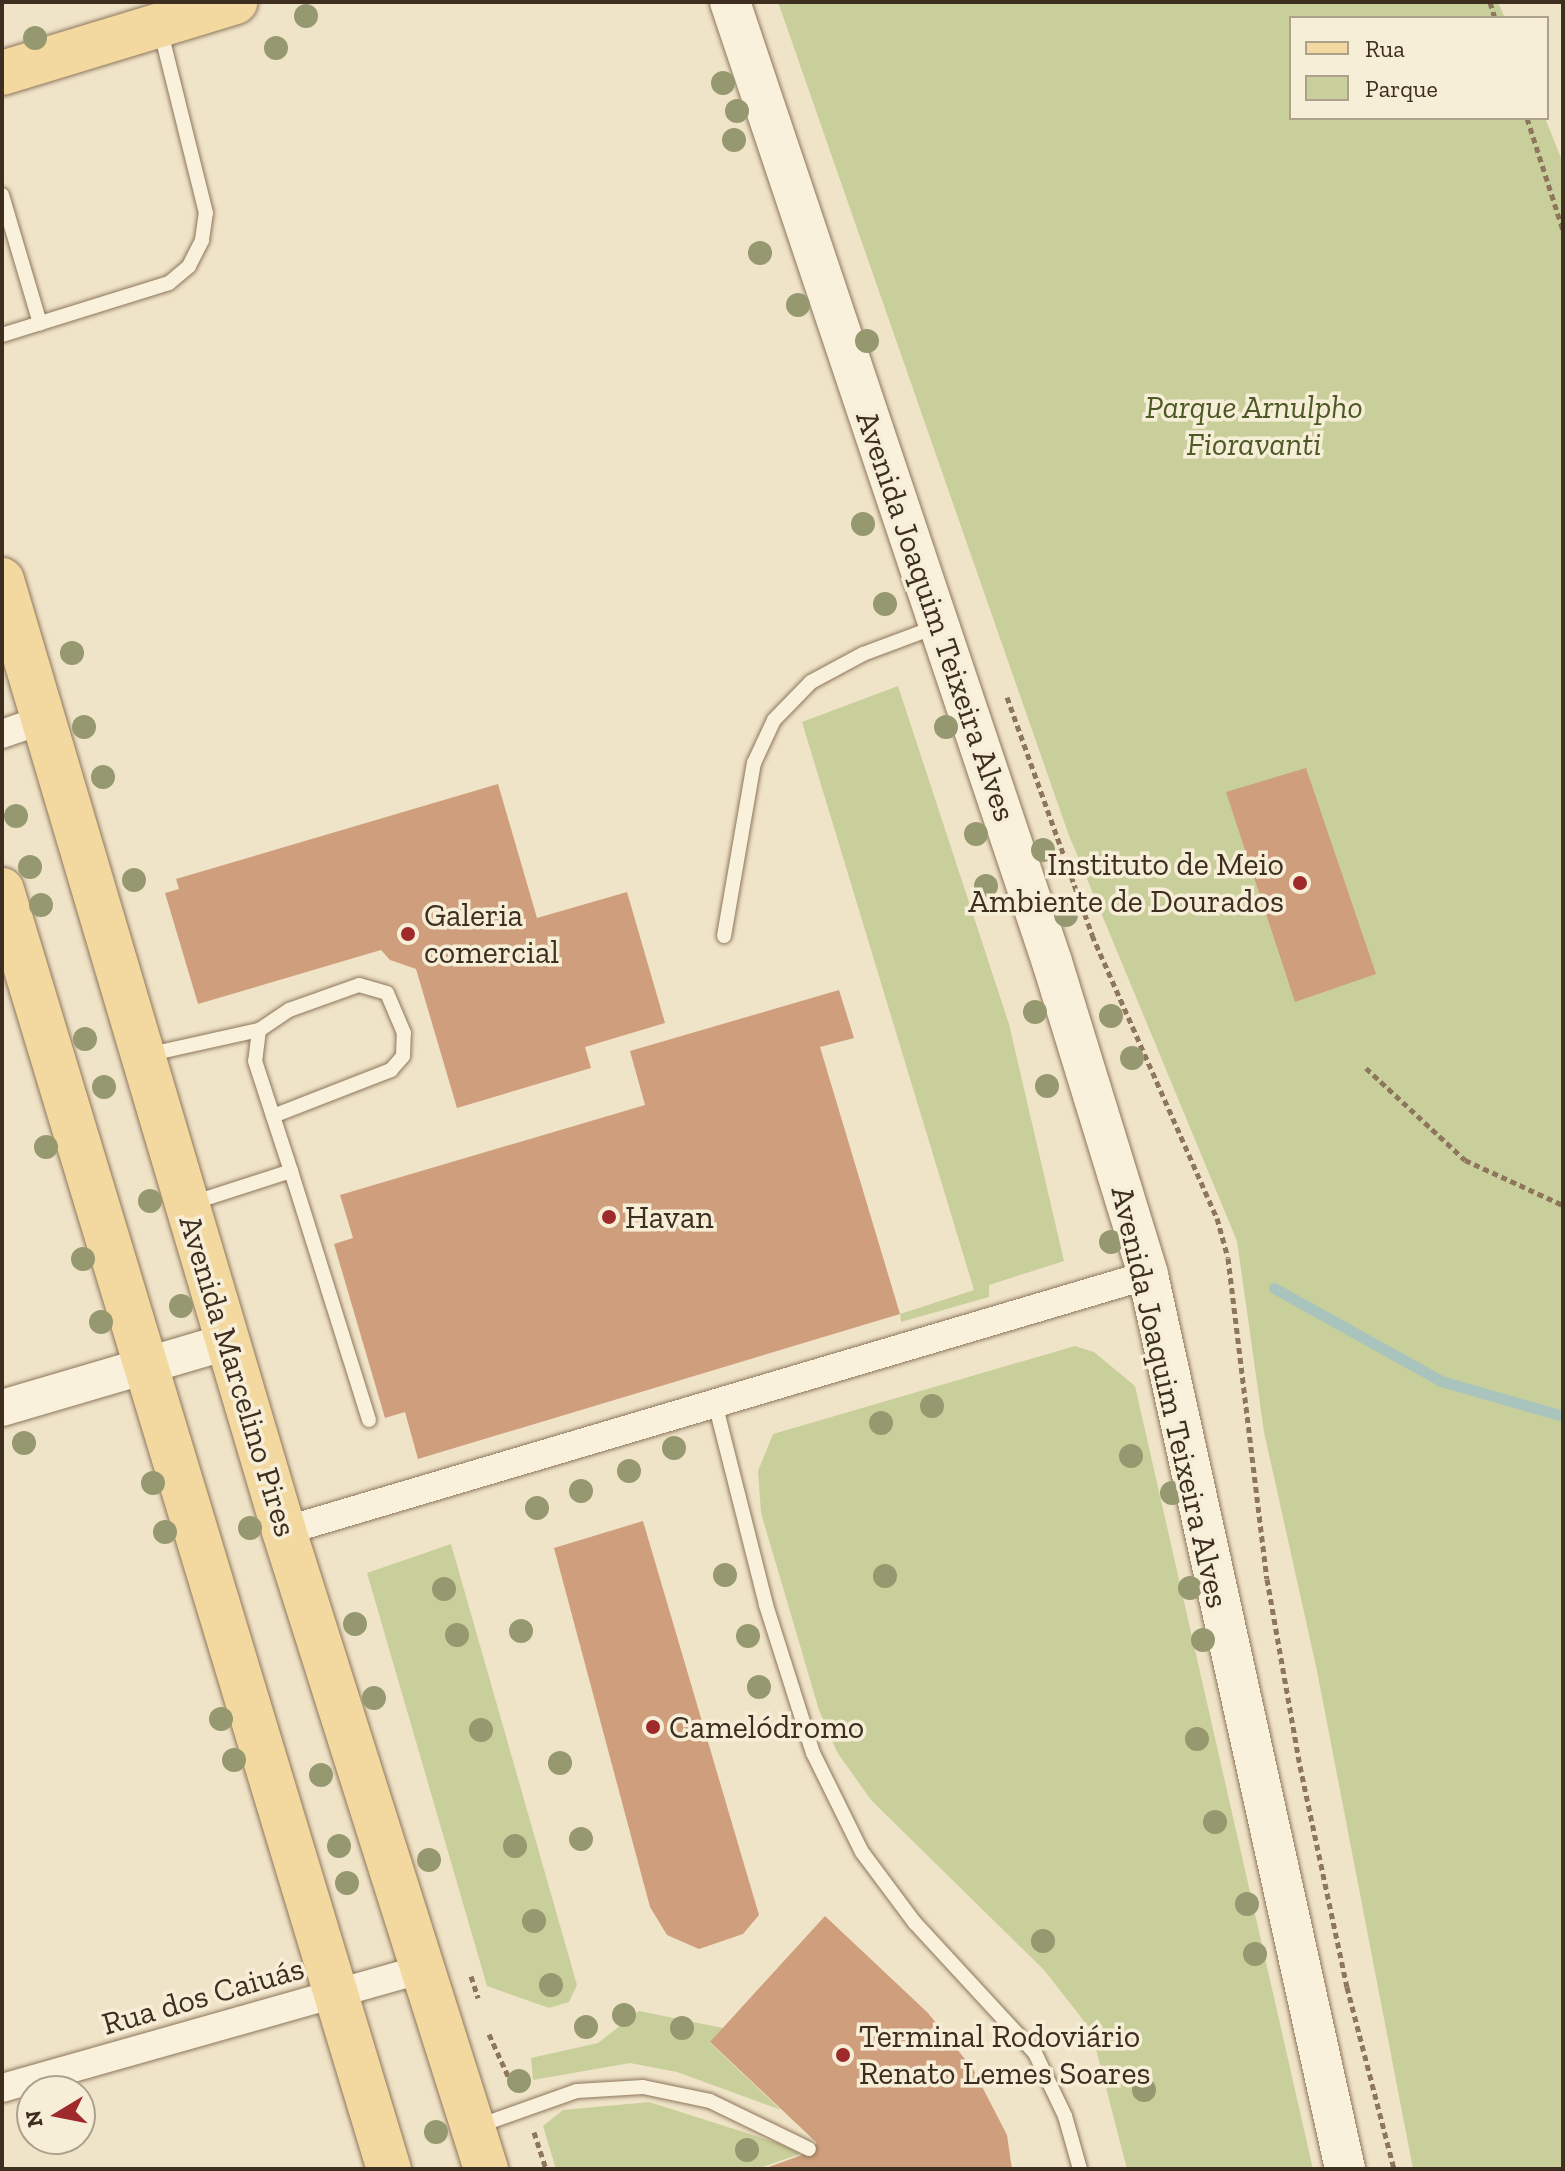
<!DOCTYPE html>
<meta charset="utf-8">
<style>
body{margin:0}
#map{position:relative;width:1565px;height:2171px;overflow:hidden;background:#f0e4c8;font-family:"Zilla Slab",serif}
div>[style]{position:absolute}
.green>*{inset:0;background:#c9cf9b}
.stream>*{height:11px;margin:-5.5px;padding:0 5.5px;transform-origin:5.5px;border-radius:5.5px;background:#a9c4bc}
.building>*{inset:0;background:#cf9f7d}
.path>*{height:5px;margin-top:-2.5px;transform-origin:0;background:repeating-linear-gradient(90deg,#8d765c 0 6px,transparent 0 10px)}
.roads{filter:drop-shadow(0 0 2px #8d765c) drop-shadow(0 0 2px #8d765c)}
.service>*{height:14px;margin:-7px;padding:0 7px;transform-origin:7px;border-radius:7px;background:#faf1dc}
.minor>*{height:28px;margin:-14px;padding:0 14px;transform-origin:14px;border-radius:14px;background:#faf1dc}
.tertiary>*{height:36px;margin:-18px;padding:0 18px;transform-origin:18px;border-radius:18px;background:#faf1dc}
.secondary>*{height:40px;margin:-20px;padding:0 20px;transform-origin:20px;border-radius:20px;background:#faf1dc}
.primary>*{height:44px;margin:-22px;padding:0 22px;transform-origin:22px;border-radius:22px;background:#f3d9a0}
.trees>*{width:24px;height:24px;margin:-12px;border-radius:50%;background:#96986f}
.dots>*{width:22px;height:22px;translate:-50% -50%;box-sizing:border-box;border:4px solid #f7eed8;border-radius:50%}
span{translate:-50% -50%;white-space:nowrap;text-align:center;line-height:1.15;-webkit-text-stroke:7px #f7eed8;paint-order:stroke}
.park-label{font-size:32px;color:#4d5a26;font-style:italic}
.street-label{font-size:32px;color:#3d2e20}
.poi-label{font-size:32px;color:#3d2e20}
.right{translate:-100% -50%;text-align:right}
.left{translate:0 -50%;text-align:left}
.frame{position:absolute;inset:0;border:4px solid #3d2e20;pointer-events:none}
.legend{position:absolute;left:1289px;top:16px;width:260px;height:104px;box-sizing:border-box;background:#f7eed8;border:2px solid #ada18e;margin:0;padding:10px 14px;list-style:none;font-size:24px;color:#3d2e20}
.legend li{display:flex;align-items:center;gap:16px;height:40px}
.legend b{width:40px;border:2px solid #ada18e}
.north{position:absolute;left:16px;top:2075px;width:80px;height:80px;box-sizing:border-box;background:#f7eed8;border:2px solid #ada18e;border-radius:50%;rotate:260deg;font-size:22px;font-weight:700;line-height:32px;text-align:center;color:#3d2e20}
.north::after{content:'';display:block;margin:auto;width:28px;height:36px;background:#9e2a2b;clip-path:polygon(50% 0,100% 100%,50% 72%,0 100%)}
</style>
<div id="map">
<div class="green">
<div style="clip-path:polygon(778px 2px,1498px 2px,1505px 18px,1291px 18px,1291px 118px,1545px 118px,1563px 163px,1563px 2169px,1413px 2169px,1317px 1671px,1264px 1432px,1237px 1241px,1068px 833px)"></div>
<div style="clip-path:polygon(898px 686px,1009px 1024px,1064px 1261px,989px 1285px,989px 1297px,901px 1322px,900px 1314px,974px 1290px,802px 722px)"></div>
<div style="clip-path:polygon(1075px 1346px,1094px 1352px,1135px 1386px,1313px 2169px,1127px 2169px,1091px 2030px,1044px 1970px,871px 1800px,837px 1752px,819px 1710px,761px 1513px,758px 1471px,773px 1434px)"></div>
<div style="clip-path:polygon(451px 1544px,577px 1985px,569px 2002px,549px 2008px,487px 1986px,367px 1573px)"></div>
<div style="clip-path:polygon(639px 2011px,723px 2028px,710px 2043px,781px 2110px,677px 2072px,630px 2063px,533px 2080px,531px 2058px,598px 2043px)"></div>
<div style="clip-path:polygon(649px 2102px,781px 2144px,800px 2154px,757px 2169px,556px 2169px,543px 2126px,563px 2110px)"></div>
</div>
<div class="stream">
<div style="left:1274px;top:1288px;width:191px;rotate:29.1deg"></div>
<div style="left:1441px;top:1381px;width:127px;rotate:16deg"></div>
</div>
<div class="building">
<div style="clip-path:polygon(1306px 768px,1376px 974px,1295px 1002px,1226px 792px)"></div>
<div style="clip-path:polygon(498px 784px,537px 918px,627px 892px,665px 1023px,585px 1047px,591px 1068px,457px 1108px,416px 969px,390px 960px,381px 950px,198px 1004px,165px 893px,179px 889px,176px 879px)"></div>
<div style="clip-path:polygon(839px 990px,854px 1038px,820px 1047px,900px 1314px,418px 1459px,405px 1412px,385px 1418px,334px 1244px,353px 1238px,340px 1195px,645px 1105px,630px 1051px)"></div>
<div style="clip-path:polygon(643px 1521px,759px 1915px,743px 1934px,699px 1949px,667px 1935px,650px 1907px,554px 1548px)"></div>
<div style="clip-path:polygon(825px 1916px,928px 2013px,973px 2069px,1007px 2135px,1012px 2169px,763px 2169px,802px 2155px,817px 2143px,710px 2042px)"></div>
</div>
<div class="path">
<div style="left:1490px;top:2px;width:17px;rotate:73deg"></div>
<div style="left:1527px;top:118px;width:118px;rotate:72.2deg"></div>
<div style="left:1007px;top:697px;width:253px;rotate:70.3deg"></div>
<div style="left:1092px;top:935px;width:309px;rotate:66.2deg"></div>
<div style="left:1217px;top:1218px;width:41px;rotate:74.6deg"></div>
<div style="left:1228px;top:1258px;width:323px;rotate:83.1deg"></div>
<div style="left:1267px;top:1579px;width:190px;rotate:80deg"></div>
<div style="left:1300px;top:1766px;width:226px;rotate:78deg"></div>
<div style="left:1347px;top:1987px;width:188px;rotate:75.5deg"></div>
<div style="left:1366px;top:1068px;width:135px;rotate:42.9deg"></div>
<div style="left:1465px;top:1160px;width:108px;rotate:24.7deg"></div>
<div style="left:471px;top:1976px;width:23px;rotate:72deg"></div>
<div style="left:489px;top:2034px;width:58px;rotate:65.6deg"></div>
<div style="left:534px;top:2132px;width:39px;rotate:72deg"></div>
</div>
<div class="roads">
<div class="service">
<div style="left:2px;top:195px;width:134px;rotate:73.5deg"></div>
<div style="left:2px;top:335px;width:175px;rotate:-17.3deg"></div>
<div style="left:169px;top:283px;width:26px;rotate:-40deg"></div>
<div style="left:189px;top:266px;width:29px;rotate:-63deg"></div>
<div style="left:202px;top:240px;width:27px;rotate:-82deg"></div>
<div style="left:206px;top:213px;width:190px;rotate:-104deg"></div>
<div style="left:724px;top:936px;width:176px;rotate:-80.2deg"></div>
<div style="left:754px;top:763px;width:47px;rotate:-65.1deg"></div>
<div style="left:774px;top:720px;width:53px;rotate:-45.8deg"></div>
<div style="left:811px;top:682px;width:59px;rotate:-28.3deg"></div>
<div style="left:863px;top:654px;width:80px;rotate:-20.5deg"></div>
<div style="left:146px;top:1055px;width:116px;rotate:-12.5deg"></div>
<div style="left:273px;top:1116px;width:127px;rotate:-21.3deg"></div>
<div style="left:391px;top:1070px;width:18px;rotate:-49deg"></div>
<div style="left:403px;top:1056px;width:23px;rotate:-88deg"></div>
<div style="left:404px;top:1033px;width:43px;rotate:-113deg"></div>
<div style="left:387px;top:993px;width:29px;rotate:-164deg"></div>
<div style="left:359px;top:985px;width:74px;rotate:160.3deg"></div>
<div style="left:289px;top:1010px;width:36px;rotate:146deg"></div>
<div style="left:259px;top:1030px;width:31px;rotate:97deg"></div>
<div style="left:255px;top:1061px;width:116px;rotate:71.9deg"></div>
<div style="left:192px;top:1203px;width:104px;rotate:-17.9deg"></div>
<div style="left:291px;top:1171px;width:261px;rotate:72.6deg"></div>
<div style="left:716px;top:1407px;width:204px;rotate:75.8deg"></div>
<div style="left:766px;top:1605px;width:155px;rotate:72.4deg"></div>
<div style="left:813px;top:1753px;width:110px;rotate:63.7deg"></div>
<div style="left:862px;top:1852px;width:89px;rotate:53.3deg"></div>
<div style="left:915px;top:1923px;width:177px;rotate:47.3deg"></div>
<div style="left:1035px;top:2053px;width:70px;rotate:64.5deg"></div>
<div style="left:1065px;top:2116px;width:55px;rotate:74.2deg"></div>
<div style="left:478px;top:2126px;width:105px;rotate:-19.5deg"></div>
<div style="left:577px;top:2091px;width:66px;rotate:-3.5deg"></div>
<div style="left:643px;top:2087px;width:68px;rotate:11.8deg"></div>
<div style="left:710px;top:2101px;width:110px;rotate:25.9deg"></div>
</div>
<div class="minor">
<div style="left:2px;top:734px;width:42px;rotate:-19.3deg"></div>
<div style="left:284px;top:1531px;width:901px;rotate:-16.5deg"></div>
<div style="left:2px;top:2088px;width:437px;rotate:-15.8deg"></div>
</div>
<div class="tertiary">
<div style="left:2px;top:1408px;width:238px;rotate:-16.4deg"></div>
</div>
<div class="secondary">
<div style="left:730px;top:2px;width:1013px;rotate:71.46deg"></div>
<div style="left:1052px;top:962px;width:327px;rotate:72.9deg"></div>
<div style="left:1148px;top:1275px;width:915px;rotate:77.57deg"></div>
</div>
<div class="primary">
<div style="left:2px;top:73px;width:244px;rotate:-16.9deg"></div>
<div style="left:2px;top:580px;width:992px;rotate:73.48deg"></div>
<div style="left:284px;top:1531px;width:669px;rotate:72.43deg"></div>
<div style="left:2px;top:890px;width:1336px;rotate:73.17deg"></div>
</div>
</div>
<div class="trees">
<div style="left:306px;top:16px"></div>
<div style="left:35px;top:38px"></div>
<div style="left:276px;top:48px"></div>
<div style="left:723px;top:83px"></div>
<div style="left:737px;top:111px"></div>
<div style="left:734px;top:140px"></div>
<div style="left:760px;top:253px"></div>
<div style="left:798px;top:305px"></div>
<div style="left:867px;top:341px"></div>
<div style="left:863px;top:524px"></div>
<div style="left:885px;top:604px"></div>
<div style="left:72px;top:653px"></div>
<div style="left:84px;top:727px"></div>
<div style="left:946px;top:727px"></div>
<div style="left:103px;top:777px"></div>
<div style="left:16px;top:816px"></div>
<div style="left:976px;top:834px"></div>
<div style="left:1043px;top:850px"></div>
<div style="left:30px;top:867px"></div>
<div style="left:134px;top:880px"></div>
<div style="left:986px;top:886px"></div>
<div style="left:41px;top:905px"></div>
<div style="left:1066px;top:915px"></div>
<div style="left:1035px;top:1012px"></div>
<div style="left:1111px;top:1016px"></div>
<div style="left:85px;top:1039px"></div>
<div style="left:1132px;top:1058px"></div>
<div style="left:1047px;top:1086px"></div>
<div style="left:104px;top:1087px"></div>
<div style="left:46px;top:1147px"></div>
<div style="left:150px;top:1201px"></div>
<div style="left:1111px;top:1242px"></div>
<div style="left:83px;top:1259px"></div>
<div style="left:181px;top:1306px"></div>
<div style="left:101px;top:1322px"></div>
<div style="left:932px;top:1406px"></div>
<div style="left:881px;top:1423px"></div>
<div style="left:24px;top:1443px"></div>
<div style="left:674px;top:1448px"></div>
<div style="left:1131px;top:1456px"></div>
<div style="left:629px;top:1471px"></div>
<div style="left:153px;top:1483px"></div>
<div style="left:581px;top:1491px"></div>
<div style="left:1172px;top:1493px"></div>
<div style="left:537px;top:1508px"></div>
<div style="left:250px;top:1528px"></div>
<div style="left:165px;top:1532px"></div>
<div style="left:725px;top:1575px"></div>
<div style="left:885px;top:1576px"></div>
<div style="left:1190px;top:1588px"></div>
<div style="left:444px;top:1589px"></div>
<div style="left:355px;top:1624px"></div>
<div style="left:521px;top:1631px"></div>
<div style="left:457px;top:1635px"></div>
<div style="left:748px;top:1636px"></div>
<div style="left:1203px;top:1640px"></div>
<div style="left:759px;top:1687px"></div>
<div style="left:374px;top:1698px"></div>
<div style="left:221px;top:1719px"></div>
<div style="left:481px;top:1730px"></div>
<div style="left:1197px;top:1739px"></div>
<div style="left:234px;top:1760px"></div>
<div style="left:560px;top:1763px"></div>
<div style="left:321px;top:1775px"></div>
<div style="left:1215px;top:1822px"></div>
<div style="left:581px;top:1839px"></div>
<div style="left:339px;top:1846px"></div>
<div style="left:515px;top:1846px"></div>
<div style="left:429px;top:1860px"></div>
<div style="left:347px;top:1883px"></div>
<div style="left:1247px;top:1904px"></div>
<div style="left:534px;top:1921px"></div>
<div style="left:1043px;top:1941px"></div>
<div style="left:1255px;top:1954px"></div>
<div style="left:551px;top:1985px"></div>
<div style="left:624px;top:2015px"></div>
<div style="left:586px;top:2027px"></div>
<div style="left:682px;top:2028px"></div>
<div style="left:519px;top:2081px"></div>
<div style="left:1144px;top:2090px"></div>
<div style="left:436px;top:2132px"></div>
<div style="left:747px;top:2150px"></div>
</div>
<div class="dots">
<div style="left:1300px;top:883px;background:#9e2a2b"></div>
<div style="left:408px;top:934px;background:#9e2a2b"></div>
<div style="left:609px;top:1217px;background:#9e2a2b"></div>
<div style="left:653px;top:1727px;background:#9e2a2b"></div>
<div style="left:843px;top:2055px;background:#9e2a2b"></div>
</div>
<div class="park-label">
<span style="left:1254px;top:426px">Parque Arnulpho<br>Fioravanti</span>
</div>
<div class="street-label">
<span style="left:936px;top:616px;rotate:71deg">Avenida Joaquim Teixeira Alves</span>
<span style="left:238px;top:1376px;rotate:73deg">Avenida Marcelino Pires</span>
<span style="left:1170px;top:1397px;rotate:77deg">Avenida Joaquim Teixeira Alves</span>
<span style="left:203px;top:1996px;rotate:-16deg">Rua dos Caiuás</span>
</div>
<div class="poi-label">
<span class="right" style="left:1284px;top:883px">Instituto de Meio<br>Ambiente de Dourados</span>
<span class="left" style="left:424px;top:934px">Galeria<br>comercial</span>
<span class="left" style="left:625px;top:1217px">Havan</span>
<span class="left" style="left:669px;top:1727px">Camelódromo</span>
<span class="left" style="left:859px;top:2055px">Terminal Rodoviário<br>Renato Lemes Soares</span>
</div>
<div class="frame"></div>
<ul class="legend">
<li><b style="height:10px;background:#f3d9a0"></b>Rua</li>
<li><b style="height:22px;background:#c9cf9b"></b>Parque</li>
</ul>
<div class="north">N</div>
</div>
